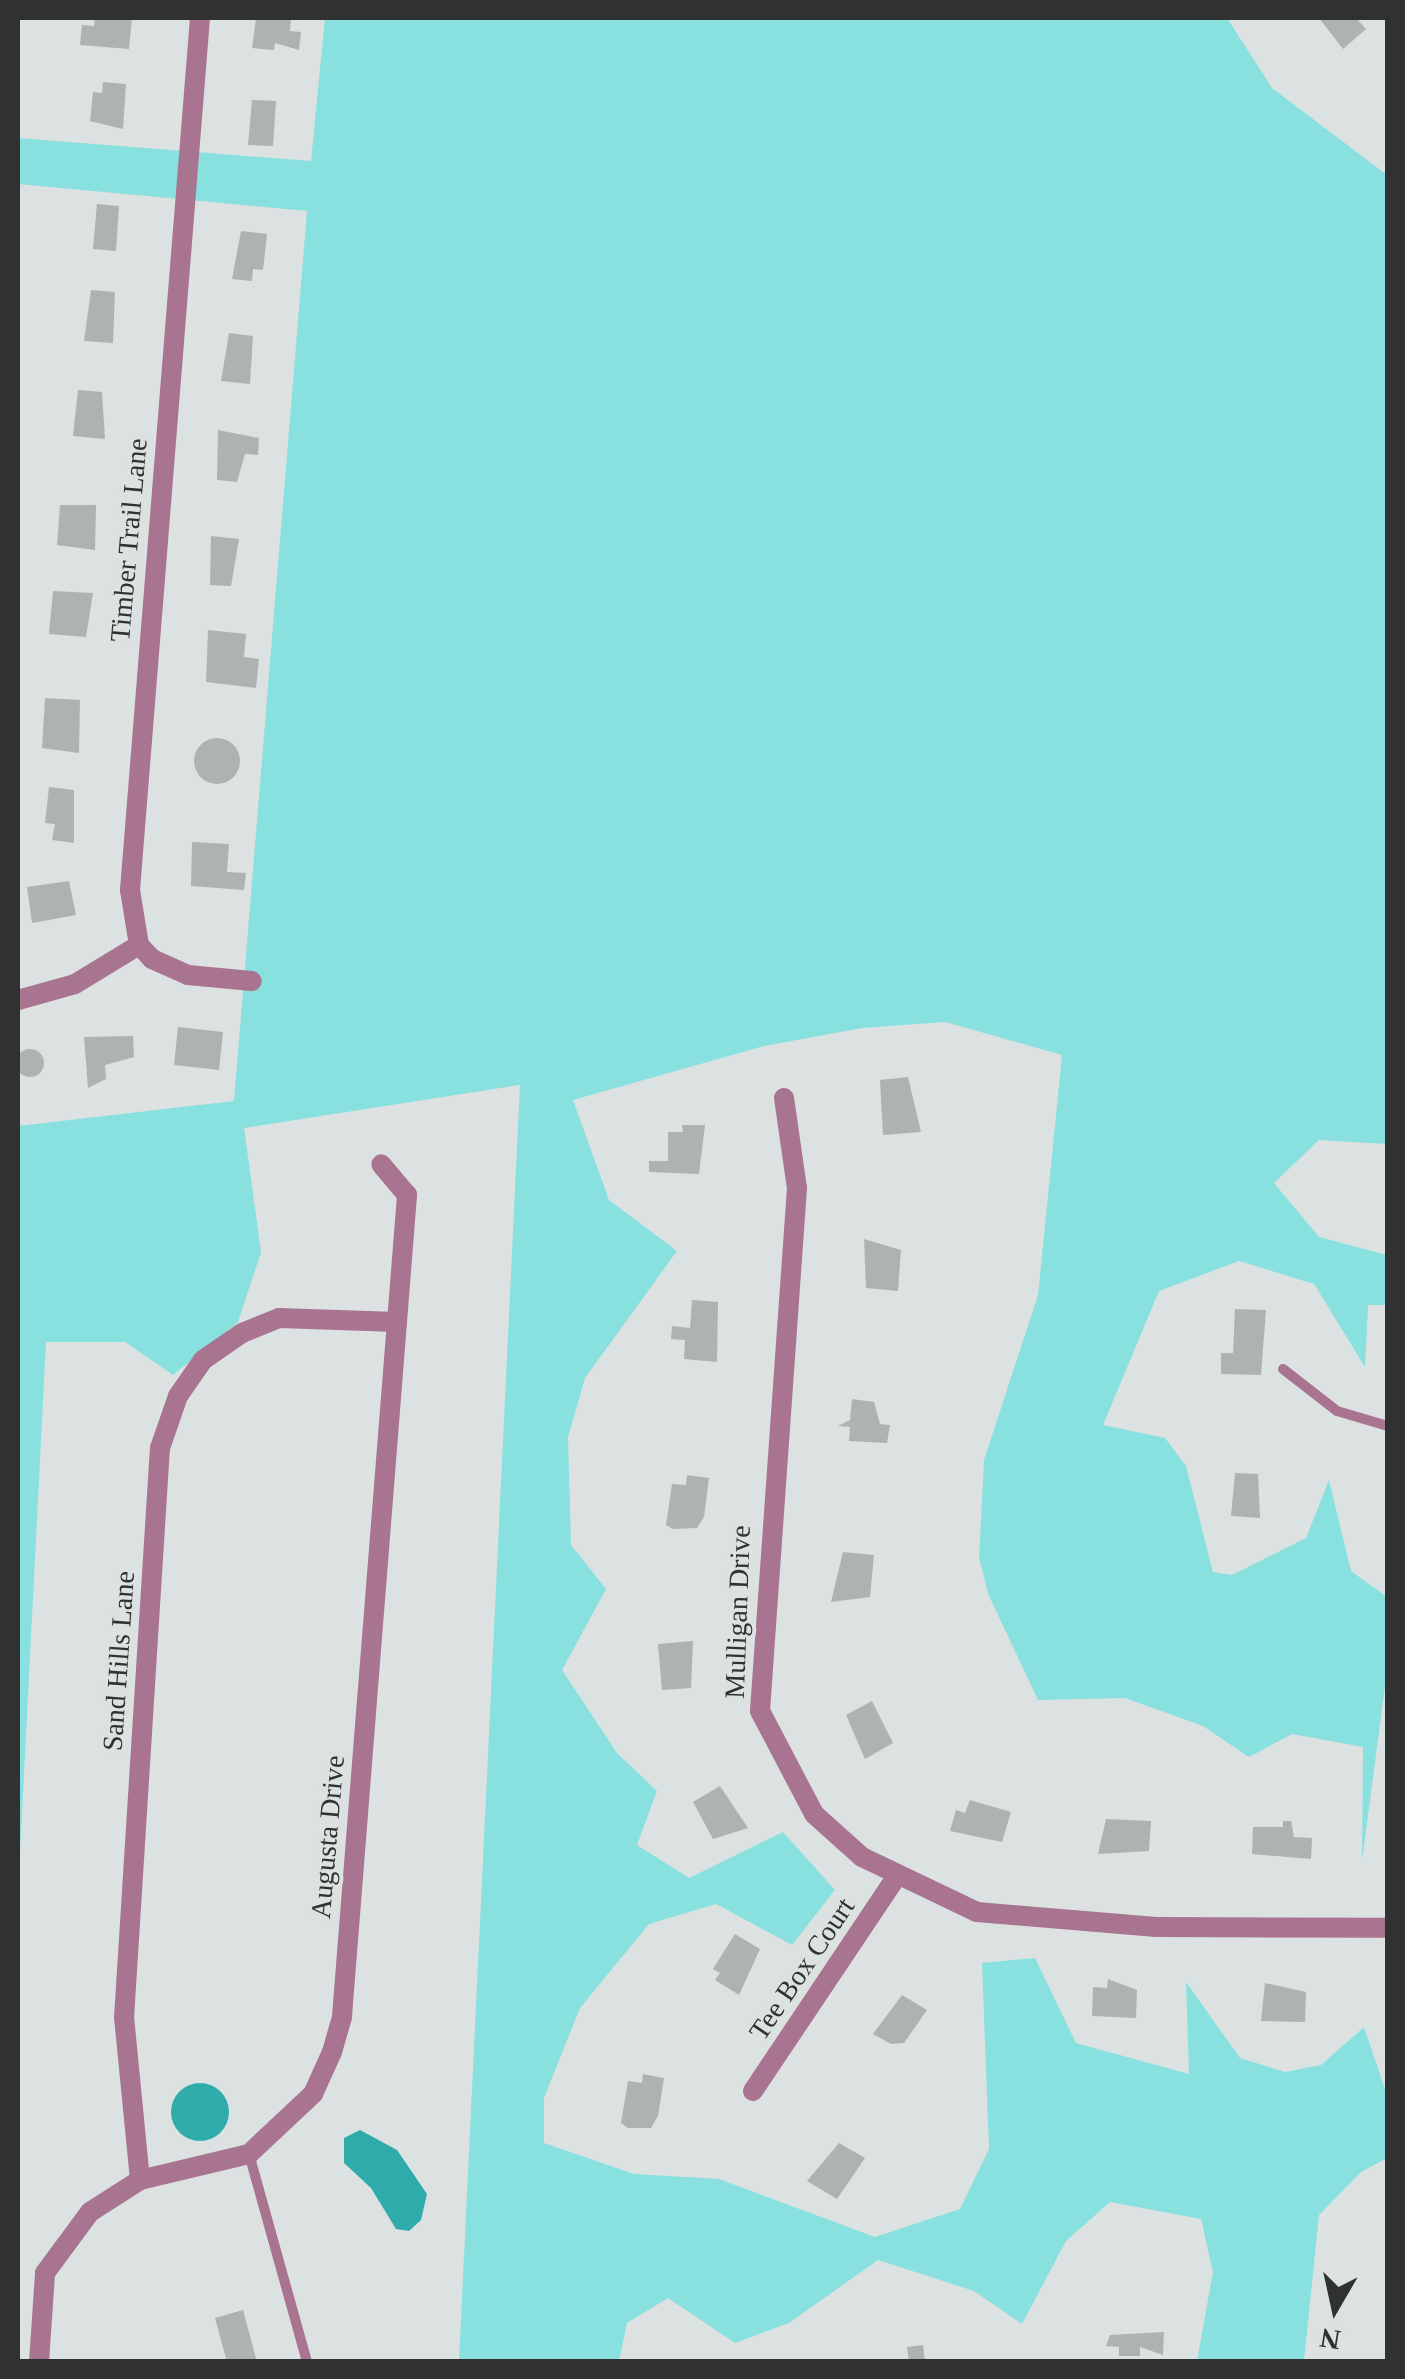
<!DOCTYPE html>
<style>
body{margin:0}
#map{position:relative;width:1405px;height:2379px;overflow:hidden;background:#dce1e1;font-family:"Times New Roman",serif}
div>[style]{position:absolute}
.green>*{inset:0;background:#88e1df}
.water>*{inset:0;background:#2eabaa}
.round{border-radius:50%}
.building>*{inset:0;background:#aeb2b2}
.service>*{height:10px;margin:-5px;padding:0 5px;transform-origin:5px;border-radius:5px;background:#a8748f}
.minor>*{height:20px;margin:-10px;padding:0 10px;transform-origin:10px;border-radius:10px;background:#a8748f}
span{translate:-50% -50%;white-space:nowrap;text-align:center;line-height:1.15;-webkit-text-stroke:8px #dce1e1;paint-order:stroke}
.street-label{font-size:28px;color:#303232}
.frame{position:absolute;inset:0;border:20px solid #303232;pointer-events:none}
.north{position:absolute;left:1285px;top:2259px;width:100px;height:100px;-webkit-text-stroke:8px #dce1e1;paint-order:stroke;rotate:189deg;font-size:28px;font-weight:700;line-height:40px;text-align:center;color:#303232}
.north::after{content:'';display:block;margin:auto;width:35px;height:45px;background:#303232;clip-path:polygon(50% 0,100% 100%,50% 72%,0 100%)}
</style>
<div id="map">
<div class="green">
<div style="clip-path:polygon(325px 18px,1227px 18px,1272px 88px,1387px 175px,1387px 1144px,1319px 1140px,1274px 1183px,1319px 1237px,1387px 1255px,1387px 1305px,1368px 1305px,1365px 1367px,1314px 1284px,1239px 1261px,1159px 1291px,1103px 1425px,1165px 1438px,1186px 1466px,1213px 1572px,1232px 1575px,1306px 1538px,1329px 1480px,1351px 1571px,1387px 1597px,1387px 1671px,1362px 1861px,1363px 1747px,1292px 1734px,1249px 1757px,1203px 1726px,1125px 1698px,1038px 1700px,989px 1596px,979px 1558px,984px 1460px,1038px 1295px,1062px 1055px,945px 1022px,862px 1028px,764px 1046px,573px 1100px,609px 1200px,677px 1251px,585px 1378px,568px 1437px,571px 1545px,606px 1589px,562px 1670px,617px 1753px,657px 1791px,637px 1845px,689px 1878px,783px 1832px,835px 1890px,792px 1945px,716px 1904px,649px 1924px,580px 2008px,544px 2098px,544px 2143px,634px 2174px,719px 2179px,875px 2237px,960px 2209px,989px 2149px,982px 1963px,1035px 1958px,1076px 2043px,1189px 2074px,1186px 1982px,1240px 2058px,1285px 2072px,1321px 2065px,1364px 2027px,1387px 2095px,1387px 2158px,1361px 2172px,1319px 2215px,1304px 2361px,1197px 2361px,1213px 2272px,1201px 2219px,1110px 2202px,1066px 2241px,1022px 2324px,974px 2291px,878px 2260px,789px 2323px,735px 2343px,668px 2298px,627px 2323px,619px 2361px,459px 2361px,520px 1085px,244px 1128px,261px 1252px,238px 1322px,173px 1375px,125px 1342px,46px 1342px,18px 1892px,18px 1126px,234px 1101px,307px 211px,18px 184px,18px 138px,311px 161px)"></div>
</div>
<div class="water">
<div class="round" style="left:171px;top:2083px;width:58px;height:58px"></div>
<div style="clip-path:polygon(360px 2130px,397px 2150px,427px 2194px,421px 2220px,409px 2231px,396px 2229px,371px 2188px,344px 2163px,344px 2138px)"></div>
</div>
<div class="building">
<div style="clip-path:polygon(95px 18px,132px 18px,129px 49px,80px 45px,82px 25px,94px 26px)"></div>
<div style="clip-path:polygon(256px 18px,291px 18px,290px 31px,301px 32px,299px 50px,275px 43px,274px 50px,252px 48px)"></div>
<div style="clip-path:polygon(1319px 18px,1356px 18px,1366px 29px,1343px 49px)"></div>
<div style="clip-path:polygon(103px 82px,126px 84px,123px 129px,90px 121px,93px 92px,102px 93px)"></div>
<div style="clip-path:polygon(252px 100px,276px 101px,273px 146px,248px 145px)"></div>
<div style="clip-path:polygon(97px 204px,119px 206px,116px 251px,93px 249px)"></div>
<div style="clip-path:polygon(241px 231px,267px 234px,263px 270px,253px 269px,252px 281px,232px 279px)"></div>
<div style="clip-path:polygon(91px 290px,115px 292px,113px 343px,84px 341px)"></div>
<div style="clip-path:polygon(229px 333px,253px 336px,250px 384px,221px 381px)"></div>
<div style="clip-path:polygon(78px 390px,102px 392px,105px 439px,73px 436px)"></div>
<div style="clip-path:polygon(218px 430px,259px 438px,258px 455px,245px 454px,237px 482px,217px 480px)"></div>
<div style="clip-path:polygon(60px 505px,96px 505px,95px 550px,57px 545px)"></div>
<div style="clip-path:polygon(211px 536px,239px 539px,231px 586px,210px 585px)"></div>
<div style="clip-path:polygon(53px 591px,93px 593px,86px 637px,49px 634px)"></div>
<div style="clip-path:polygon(208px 630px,246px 634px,244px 657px,259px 659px,256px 688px,206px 682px)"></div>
<div style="clip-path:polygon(45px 698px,80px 700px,79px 753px,42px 748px)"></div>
<div class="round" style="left:194px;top:738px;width:46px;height:46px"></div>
<div style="clip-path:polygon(49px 787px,74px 790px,74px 843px,52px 840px,55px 824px,45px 823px)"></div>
<div style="clip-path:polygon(192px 842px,229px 844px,227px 872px,246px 873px,244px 890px,191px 886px)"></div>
<div style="clip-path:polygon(69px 881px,76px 915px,32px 923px,27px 887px)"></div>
<div style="clip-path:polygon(178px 1027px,223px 1032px,219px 1070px,174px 1065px)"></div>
<div style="clip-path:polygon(133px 1036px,134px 1057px,105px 1065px,106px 1079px,88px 1088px,84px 1037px)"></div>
<div class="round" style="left:16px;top:1049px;width:28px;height:28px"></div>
<div style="clip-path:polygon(908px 1077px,921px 1132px,883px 1135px,880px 1080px)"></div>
<div style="clip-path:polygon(682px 1125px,705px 1125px,699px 1174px,649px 1172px,649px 1161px,668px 1161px,668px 1132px,683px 1132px)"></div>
<div style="clip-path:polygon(864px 1239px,901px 1250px,898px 1291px,866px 1288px)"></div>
<div style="clip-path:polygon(692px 1300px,718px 1302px,717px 1362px,684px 1359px,685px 1340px,671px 1339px,672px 1326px,690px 1328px)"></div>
<div style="clip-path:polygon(1235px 1309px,1266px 1310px,1261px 1375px,1221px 1374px,1221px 1353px,1233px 1353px)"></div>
<div style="clip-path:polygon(852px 1399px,874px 1402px,880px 1424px,890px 1425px,887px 1443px,849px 1441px,850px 1427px,838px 1426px,850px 1420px)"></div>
<div style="clip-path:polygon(1235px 1473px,1258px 1474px,1260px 1518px,1231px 1516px)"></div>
<div style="clip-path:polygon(687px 1475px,709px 1478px,704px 1517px,697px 1528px,673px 1529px,666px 1525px,672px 1484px,686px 1485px)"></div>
<div style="clip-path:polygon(843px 1552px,874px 1555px,870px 1597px,831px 1602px)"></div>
<div style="clip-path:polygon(693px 1641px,691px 1688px,662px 1690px,658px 1644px)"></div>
<div style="clip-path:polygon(872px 1701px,893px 1743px,865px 1759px,846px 1715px)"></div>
<div style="clip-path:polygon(720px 1786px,748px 1828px,713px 1839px,693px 1802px)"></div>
<div style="clip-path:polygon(970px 1800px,1011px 1812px,1002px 1842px,950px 1831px,956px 1810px,965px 1813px)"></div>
<div style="clip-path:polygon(1106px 1819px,1151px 1821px,1149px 1851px,1098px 1854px)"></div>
<div style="clip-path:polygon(1283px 1821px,1291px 1821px,1294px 1837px,1312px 1838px,1311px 1859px,1252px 1854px,1253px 1827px,1283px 1827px)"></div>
<div style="clip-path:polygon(735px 1934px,760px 1949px,739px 1995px,715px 1980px,720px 1973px,713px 1969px)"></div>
<div style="clip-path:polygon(1108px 1979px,1137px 1990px,1136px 2018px,1092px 2016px,1093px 1987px,1107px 1988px)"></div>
<div style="clip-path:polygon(1265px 1983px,1306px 1992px,1305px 2022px,1261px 2021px)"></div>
<div style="clip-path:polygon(902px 1995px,927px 2010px,904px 2043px,891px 2044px,873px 2034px)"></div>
<div style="clip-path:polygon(643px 2074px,664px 2078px,658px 2116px,651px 2128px,628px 2128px,621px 2123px,628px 2081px,642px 2083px)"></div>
<div style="clip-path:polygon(839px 2143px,865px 2158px,837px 2199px,807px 2181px)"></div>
<div style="clip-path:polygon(243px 2310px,257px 2362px,227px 2362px,215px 2318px)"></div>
<div style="clip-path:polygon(1164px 2332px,1163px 2355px,1140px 2347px,1140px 2356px,1119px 2356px,1119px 2347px,1106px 2346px,1110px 2335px)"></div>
<div style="clip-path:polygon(923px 2345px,925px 2362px,909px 2362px,907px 2347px)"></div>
</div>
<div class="service">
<div style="left:1283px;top:1369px;width:68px;rotate:37.9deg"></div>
<div style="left:1337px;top:1411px;width:53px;rotate:16.4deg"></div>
<div style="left:249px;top:2154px;width:216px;rotate:74.4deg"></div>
</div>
<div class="minor">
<div style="left:200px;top:18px;width:875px;rotate:94.59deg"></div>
<div style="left:130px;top:890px;width:56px;rotate:80.7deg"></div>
<div style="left:139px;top:945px;width:19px;rotate:47deg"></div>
<div style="left:152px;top:959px;width:39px;rotate:24deg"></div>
<div style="left:188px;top:975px;width:64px;rotate:5.4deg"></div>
<div style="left:18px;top:1000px;width:59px;rotate:-15.7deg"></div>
<div style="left:75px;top:984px;width:75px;rotate:-31.4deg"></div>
<div style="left:784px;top:1098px;width:91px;rotate:81.8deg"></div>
<div style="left:797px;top:1188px;width:524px;rotate:94.05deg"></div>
<div style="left:760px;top:1711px;width:116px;rotate:62.3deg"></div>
<div style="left:814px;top:1814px;width:64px;rotate:41.9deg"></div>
<div style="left:862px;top:1857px;width:127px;rotate:25.6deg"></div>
<div style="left:977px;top:1912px;width:180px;rotate:4.8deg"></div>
<div style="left:1156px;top:1927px;width:232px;rotate:0.2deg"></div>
<div style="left:753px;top:2091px;width:257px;rotate:-56.2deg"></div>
<div style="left:140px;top:2180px;width:163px;rotate:-95.6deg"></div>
<div style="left:124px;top:2018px;width:571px;rotate:-86.39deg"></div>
<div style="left:160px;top:1448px;width:55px;rotate:-70.9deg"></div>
<div style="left:178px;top:1396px;width:44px;rotate:-55.2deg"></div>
<div style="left:203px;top:1360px;width:47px;rotate:-34.7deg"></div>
<div style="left:242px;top:1333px;width:40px;rotate:-22deg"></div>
<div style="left:279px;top:1318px;width:118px;rotate:1.9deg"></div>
<div style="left:39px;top:2362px;width:89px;rotate:-86.1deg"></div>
<div style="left:45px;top:2273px;width:76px;rotate:-53.6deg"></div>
<div style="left:90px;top:2212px;width:59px;rotate:-32.6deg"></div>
<div style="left:140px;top:2180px;width:112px;rotate:-13.4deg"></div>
<div style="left:249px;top:2154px;width:88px;rotate:-43.2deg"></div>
<div style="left:313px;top:2094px;width:46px;rotate:-65.7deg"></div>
<div style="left:332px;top:2052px;width:37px;rotate:-74deg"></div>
<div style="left:342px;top:2016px;width:824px;rotate:-85.47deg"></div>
<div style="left:407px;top:1195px;width:40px;rotate:-130deg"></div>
</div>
<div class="street-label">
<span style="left:129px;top:540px;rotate:-85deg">Timber Trail Lane</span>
<span style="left:738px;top:1612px;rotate:-88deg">Mulligan Drive</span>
<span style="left:119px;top:1661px;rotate:-86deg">Sand Hills Lane</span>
<span style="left:328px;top:1837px;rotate:-85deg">Augusta Drive</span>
<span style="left:802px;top:1969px;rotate:-56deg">Tee Box Court</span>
</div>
<div class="frame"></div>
<div class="north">N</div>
</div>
